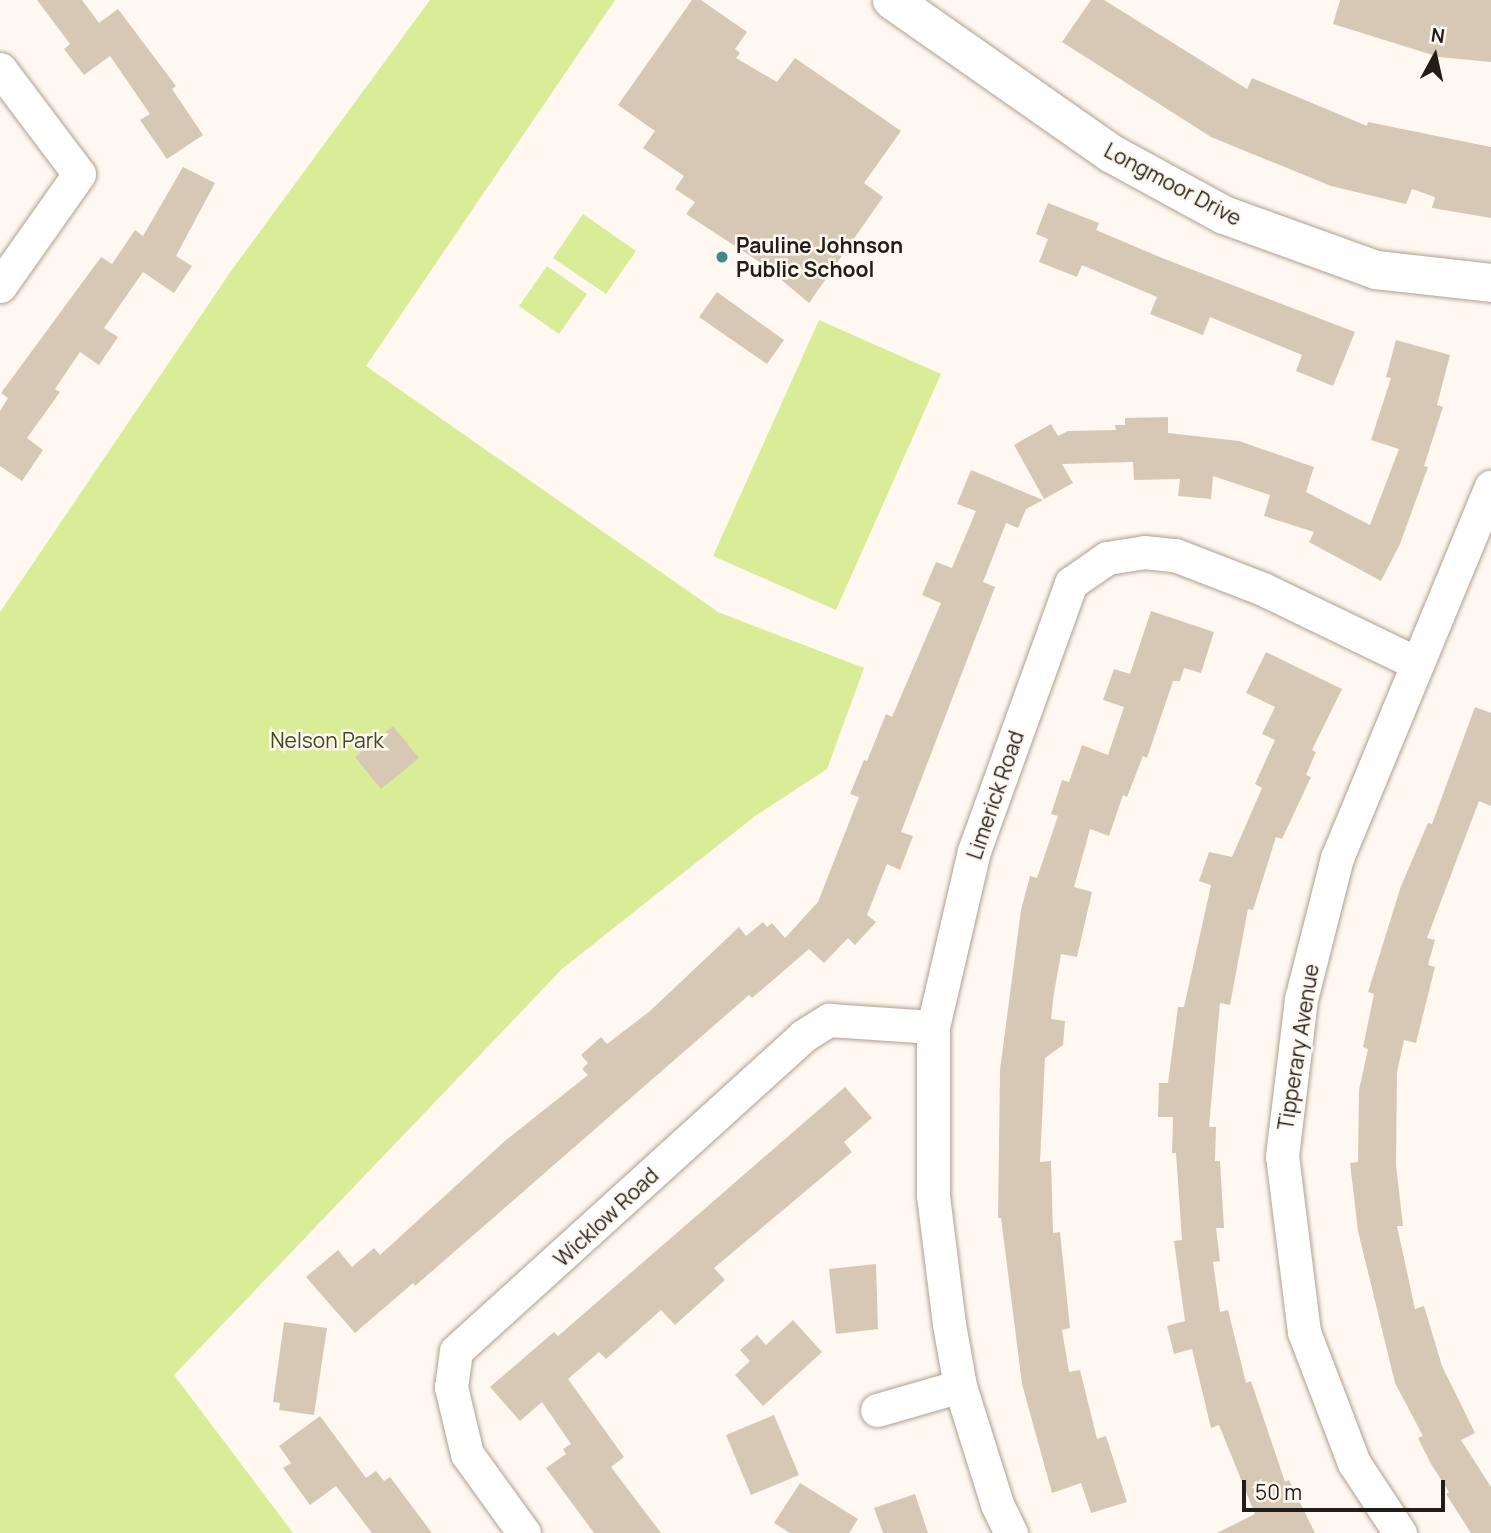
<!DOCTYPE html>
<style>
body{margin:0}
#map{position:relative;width:1491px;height:1533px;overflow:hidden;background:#fef8f0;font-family:Manrope,sans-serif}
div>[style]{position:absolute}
.green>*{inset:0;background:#daec97}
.building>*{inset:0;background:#d7c8b5}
.roads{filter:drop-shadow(0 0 2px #afa08e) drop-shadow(0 0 2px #afa08e)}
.minor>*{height:33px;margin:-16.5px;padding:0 16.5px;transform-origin:16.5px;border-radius:16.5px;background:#fff}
.tertiary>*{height:38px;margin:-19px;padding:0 19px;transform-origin:19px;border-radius:19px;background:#fff}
.dots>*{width:19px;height:19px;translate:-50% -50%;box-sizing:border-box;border:4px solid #fef8f0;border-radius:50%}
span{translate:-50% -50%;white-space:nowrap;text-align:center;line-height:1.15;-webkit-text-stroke:5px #fef8f0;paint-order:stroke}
.street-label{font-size:21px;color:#221d16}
.poi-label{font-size:21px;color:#221d16;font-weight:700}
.left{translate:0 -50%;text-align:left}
.park-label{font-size:21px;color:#41481f}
.north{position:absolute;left:1400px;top:21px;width:70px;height:70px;-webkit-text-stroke:5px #fef8f0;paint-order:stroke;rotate:8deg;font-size:19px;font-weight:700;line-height:28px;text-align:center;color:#221d16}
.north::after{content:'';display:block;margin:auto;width:24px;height:32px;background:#221d16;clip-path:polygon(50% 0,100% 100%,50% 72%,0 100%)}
.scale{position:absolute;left:1242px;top:1480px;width:203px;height:32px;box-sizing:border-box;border:4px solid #221d16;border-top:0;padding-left:9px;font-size:21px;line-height:24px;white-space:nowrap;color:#221d16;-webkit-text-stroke:5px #fef8f0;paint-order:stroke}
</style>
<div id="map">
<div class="green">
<div style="clip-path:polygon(430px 0,615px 0,366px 366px,718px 612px,864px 668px,827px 769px,755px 816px,562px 969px,174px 1375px,293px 1533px,0 1533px,0 612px,231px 271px)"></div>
<div style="clip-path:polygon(583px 214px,636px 251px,606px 294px,553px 258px)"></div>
<div style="clip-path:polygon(547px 266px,587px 294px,559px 334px,519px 306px)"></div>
<div style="clip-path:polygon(819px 320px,941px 374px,836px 610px,713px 556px)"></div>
</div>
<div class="building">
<div style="clip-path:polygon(37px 0,82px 0,99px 23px,118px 9px,176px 86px,172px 89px,203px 135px,167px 159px,140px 120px,150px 114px,110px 56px,84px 75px,64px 49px,70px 44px)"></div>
<div style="clip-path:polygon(692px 0,701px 0,747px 32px,735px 49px,740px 53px,736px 58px,777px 82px,795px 58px,901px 131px,864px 183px,883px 197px,809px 303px,761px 263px,686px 214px,695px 202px,675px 189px,684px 176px,643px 148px,655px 131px,618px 105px)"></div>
<div style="clip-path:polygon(1091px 0,1104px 0,1247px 89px,1252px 78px,1367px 126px,1368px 122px,1491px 147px,1491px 218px,1432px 208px,1435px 197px,1412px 189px,1406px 204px,1331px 186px,1211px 137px,1062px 42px)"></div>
<div style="clip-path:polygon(1340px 0,1491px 0,1491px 62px,1439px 57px,1333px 24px)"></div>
<div style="clip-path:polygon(183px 167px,215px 183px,176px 256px,192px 266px,174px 293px,143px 272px,104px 328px,118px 337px,99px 365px,80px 352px,55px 389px,60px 392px,27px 438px,43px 450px,22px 481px,0 466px,0 411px,8px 398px,1px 393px,101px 257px,112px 264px,135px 230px,143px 236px)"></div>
<div style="clip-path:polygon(1048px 203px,1099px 223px,1096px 230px,1162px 258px,1355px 332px,1333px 386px,1296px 371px,1302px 355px,1210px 317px,1203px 335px,1150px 314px,1157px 297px,1082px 265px,1077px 277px,1039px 262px,1048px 239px,1036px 234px)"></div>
<div style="clip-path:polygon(717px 292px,784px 340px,767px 364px,699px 317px)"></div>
<div style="clip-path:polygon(1396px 340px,1450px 355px,1437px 405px,1443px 407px,1424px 466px,1428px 467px,1400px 544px,1381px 581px,1309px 542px,1314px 532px,1264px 516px,1270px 495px,1213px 476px,1211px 499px,1178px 496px,1180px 479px,1134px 480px,1133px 462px,1062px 464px,1073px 483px,1044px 499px,1014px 445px,1051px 424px,1058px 436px,1068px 431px,1116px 430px,1115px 425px,1125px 425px,1125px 418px,1168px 417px,1168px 433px,1239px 441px,1314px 467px,1306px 492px,1370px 525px,1399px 449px,1371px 440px,1391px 378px,1386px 377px)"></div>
<div style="clip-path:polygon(971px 470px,1043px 500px,1026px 509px,1018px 528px,1006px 523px,983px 582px,995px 587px,901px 832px,913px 836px,900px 870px,887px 864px,867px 915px,876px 922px,855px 945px,848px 938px,824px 963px,809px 949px,752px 998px,749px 995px,415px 1286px,413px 1283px,355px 1333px,306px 1277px,338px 1250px,352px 1267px,374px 1248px,380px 1255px,506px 1140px,588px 1075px,582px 1069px,588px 1063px,581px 1055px,601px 1037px,607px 1044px,650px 1011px,739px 927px,746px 936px,763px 922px,767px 927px,772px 923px,785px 938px,818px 902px,859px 797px,850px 794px,864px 760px,867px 761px,886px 714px,892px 717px,941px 603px,922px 595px,936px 562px,952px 568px,976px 511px,957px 504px)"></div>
<div style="clip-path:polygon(1151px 611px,1214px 632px,1201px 673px,1184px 668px,1180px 681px,1173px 681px,1147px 758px,1143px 756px,1127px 797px,1123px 795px,1109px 836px,1090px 829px,1074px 887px,1092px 892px,1077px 957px,1061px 954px,1054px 993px,1051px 1019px,1065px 1021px,1063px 1045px,1045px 1058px,1040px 1162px,1051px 1161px,1053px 1233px,1060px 1232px,1070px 1328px,1062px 1330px,1069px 1372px,1080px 1370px,1097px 1439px,1106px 1436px,1127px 1502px,1091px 1513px,1081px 1483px,1052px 1493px,1022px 1384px,1001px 1218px,998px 1218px,1000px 1070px,1021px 910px,1030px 876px,1037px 878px,1058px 816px,1051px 814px,1062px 780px,1069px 782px,1082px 745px,1108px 755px,1124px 707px,1103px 700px,1114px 669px,1130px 674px)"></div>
<div style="clip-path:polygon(1266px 652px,1342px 689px,1312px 750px,1316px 752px,1306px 775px,1311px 777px,1282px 839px,1276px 837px,1253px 910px,1248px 909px,1230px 1005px,1220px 1003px,1209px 1127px,1216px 1127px,1215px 1161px,1220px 1161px,1224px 1228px,1216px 1228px,1220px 1261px,1213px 1262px,1220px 1312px,1228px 1310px,1246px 1383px,1251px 1381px,1285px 1482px,1289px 1480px,1315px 1533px,1217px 1533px,1255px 1514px,1219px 1425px,1211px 1428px,1192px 1349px,1174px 1354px,1167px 1326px,1185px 1321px,1174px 1241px,1182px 1240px,1176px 1153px,1172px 1153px,1173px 1117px,1158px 1117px,1159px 1083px,1168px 1083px,1178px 1007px,1184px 1007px,1211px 885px,1199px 881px,1209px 852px,1232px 857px,1262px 788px,1255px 784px,1275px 740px,1262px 734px,1275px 707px,1246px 693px)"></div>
<div style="clip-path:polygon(1475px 707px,1491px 713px,1491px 806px,1479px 801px,1427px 938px,1435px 940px,1428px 965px,1435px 967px,1416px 1043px,1404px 1040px,1397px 1072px,1396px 1165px,1403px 1226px,1397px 1226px,1415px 1309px,1424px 1306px,1442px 1366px,1475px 1433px,1461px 1440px,1491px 1487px,1491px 1533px,1471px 1533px,1446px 1494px,1449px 1492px,1431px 1464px,1418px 1438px,1423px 1436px,1395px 1383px,1358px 1231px,1350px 1163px,1358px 1162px,1359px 1090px,1368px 1049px,1363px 1047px,1374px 994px,1368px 992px,1401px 886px,1428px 823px,1432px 824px)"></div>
<div style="clip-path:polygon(393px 726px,419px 758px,381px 789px,355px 757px)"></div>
<div style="clip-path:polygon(845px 1087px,872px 1118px,844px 1142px,852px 1152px,714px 1268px,725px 1280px,675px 1325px,661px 1310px,606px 1359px,599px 1352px,568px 1379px,624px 1457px,611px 1467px,661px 1533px,594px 1533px,546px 1468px,566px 1454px,563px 1449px,571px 1444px,542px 1402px,520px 1421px,490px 1387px,554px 1332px,558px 1336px)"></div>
<div style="clip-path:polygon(876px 1264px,878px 1329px,836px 1334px,829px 1269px)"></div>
<div style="clip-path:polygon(793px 1320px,822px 1352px,763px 1406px,735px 1375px,750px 1361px,740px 1350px,757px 1335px,766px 1345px)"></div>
<div style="clip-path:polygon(284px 1322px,327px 1328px,314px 1415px,279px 1410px,280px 1403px,273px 1402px)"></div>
<div style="clip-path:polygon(774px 1415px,799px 1475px,751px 1495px,726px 1435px)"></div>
<div style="clip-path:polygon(320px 1416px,366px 1478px,376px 1471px,384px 1481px,390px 1477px,432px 1533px,372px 1533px,336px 1486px,310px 1505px,283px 1468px,291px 1463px,279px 1446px)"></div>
<div style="clip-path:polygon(800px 1483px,858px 1519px,849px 1533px,790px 1533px,774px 1523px)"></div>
<div style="clip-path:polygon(915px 1494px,928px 1533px,883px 1533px,874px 1508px)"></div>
</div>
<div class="roads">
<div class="minor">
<div style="left:0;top:69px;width:131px;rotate:53deg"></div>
<div style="left:79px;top:174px;width:137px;rotate:125.2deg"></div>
<div style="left:877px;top:1410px;width:86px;rotate:-16.1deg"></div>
<div style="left:524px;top:1533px;width:97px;rotate:-125.8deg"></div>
<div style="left:467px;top:1454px;width:69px;rotate:-103.4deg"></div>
<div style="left:451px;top:1387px;width:36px;rotate:-82deg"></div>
<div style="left:456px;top:1351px;width:469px;rotate:-42.2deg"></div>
<div style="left:803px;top:1036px;width:31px;rotate:-32deg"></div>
<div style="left:829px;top:1020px;width:104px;rotate:3.9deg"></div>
<div style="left:1011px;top:1533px;width:32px;rotate:-116deg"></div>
<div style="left:997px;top:1504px;width:124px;rotate:-107.4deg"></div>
<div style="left:960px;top:1386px;width:63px;rotate:-100.1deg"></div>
<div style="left:949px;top:1324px;width:129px;rotate:-97.1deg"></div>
<div style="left:933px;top:1196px;width:169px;rotate:-90deg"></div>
<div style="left:933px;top:1027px;width:181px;rotate:-76.9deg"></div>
<div style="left:974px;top:851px;width:285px;rotate:-70.1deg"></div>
<div style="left:1071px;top:583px;width:44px;rotate:-34.8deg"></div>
<div style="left:1107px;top:558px;width:37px;rotate:-9deg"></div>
<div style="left:1144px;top:552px;width:31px;rotate:6deg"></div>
<div style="left:1175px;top:555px;width:94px;rotate:21.1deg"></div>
<div style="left:1263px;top:589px;width:170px;rotate:25.8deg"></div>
<div style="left:1400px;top:1533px;width:84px;rotate:-123.3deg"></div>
<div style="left:1354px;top:1463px;width:140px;rotate:-110.9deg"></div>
<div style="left:1304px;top:1332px;width:177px;rotate:-97.1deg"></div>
<div style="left:1282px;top:1156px;width:158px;rotate:-83.1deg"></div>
<div style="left:1301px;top:999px;width:146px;rotate:-75.7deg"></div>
<div style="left:1337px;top:858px;width:402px;rotate:-67.5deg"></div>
</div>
<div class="tertiary">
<div style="left:892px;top:0;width:269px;rotate:35deg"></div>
<div style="left:1112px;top:154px;width:128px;rotate:28.6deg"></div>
<div style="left:1224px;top:215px;width:162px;rotate:19.9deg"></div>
<div style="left:1376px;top:270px;width:116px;rotate:6.4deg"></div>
</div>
</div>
<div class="dots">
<div style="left:722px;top:257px;background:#428a8a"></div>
</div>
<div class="street-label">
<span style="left:1173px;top:184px;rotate:28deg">Longmoor Drive</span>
<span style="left:995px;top:795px;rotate:-71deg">Limerick Road</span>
<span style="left:1298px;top:1047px;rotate:-81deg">Tipperary Avenue</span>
<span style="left:606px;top:1217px;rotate:-43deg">Wicklow Road</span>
</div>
<div class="poi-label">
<span class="left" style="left:736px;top:257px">Pauline Johnson<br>Public School</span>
</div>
<div class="park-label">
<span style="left:327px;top:740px">Nelson Park</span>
</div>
<div class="north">N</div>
<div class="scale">50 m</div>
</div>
